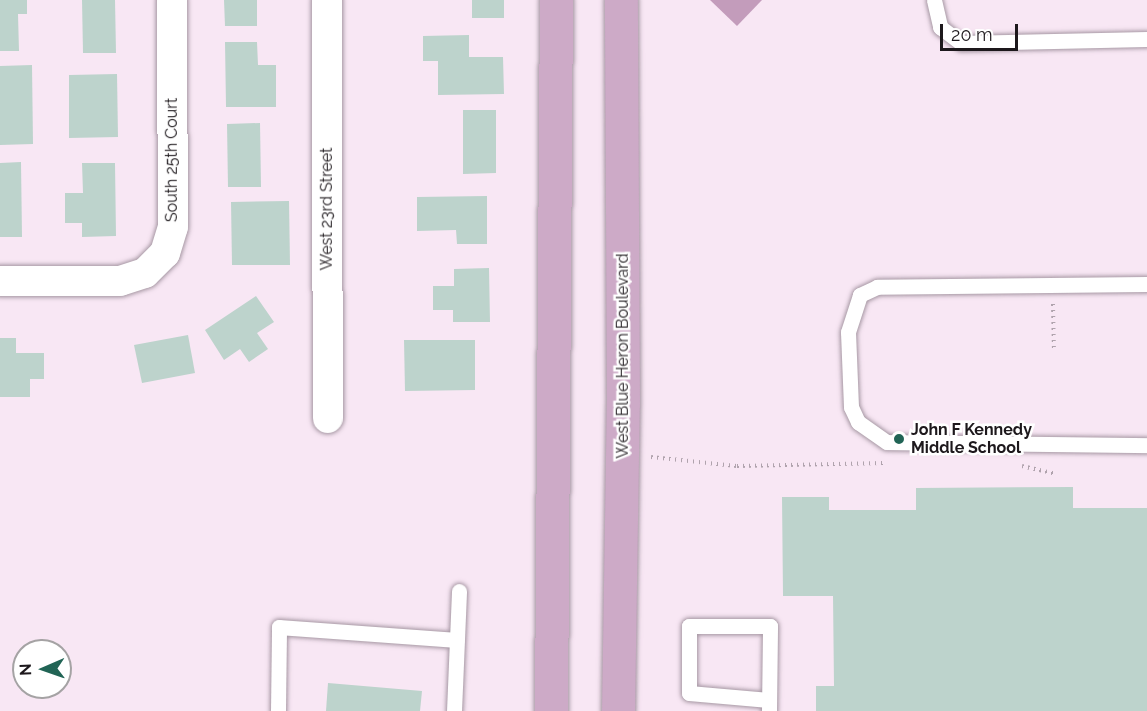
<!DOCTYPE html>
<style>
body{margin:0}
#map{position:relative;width:1147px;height:711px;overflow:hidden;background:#f8e7f4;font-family:Raleway,sans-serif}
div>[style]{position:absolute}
.water>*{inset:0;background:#c39cbb}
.building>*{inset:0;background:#bdd3cc}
.path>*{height:4px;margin-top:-2px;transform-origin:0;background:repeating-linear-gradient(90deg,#b0a3ad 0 1.5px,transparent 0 6px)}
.roads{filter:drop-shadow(0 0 2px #a798a4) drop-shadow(0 0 2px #a798a4)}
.lane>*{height:15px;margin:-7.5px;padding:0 7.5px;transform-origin:7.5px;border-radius:7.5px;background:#fff}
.street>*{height:30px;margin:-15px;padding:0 15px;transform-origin:15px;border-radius:15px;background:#fff}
.primary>*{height:33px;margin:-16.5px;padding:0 16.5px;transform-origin:16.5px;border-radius:16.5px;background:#cdaac7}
.dots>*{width:16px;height:16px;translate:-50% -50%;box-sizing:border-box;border:3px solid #fff;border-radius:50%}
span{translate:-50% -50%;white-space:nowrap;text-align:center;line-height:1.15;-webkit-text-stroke:5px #fff;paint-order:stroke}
.street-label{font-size:16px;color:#1d181c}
.poi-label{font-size:16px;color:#1d181c;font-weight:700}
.left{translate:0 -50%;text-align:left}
.north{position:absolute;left:12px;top:639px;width:60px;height:60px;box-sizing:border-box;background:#fff;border:2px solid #a5a3a4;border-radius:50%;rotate:268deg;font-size:16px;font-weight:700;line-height:24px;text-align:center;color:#1d181c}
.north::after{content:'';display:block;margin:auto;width:21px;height:27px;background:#216455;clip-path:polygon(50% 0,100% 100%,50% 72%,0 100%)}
.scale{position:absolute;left:940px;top:24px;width:78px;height:27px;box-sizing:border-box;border:3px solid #1d181c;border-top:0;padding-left:8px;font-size:18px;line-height:21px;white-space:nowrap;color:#1d181c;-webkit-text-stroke:4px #fff;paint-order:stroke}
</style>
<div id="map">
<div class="water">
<div style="clip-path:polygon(710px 0,762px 0,737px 26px)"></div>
</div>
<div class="building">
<div style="clip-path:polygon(0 0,27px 0,27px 14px,18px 14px,19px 51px,0 51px)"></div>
<div style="clip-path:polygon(82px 0,115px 0,116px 53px,83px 53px)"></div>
<div style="clip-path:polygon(224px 0,257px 0,257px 26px,225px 26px)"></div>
<div style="clip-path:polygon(472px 0,504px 0,504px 18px,472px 18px)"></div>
<div style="clip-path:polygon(469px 35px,469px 57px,503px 57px,504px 94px,438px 95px,438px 61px,423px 61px,423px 36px)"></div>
<div style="clip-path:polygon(225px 42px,257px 42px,258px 65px,276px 65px,276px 107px,226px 107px)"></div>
<div style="clip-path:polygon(32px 65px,33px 144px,0 145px,0 66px)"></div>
<div style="clip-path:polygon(117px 74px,118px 137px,69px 138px,69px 75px)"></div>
<div style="clip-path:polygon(463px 110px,496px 110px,496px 173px,463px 174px)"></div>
<div style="clip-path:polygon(260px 123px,261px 187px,228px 187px,227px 124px)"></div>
<div style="clip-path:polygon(21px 162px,22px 237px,0 237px,0 163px)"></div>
<div style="clip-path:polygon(82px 163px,115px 163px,116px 236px,82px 237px,82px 223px,65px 223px,65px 193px,83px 193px)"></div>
<div style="clip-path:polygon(487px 196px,487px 244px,457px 244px,456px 230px,417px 231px,417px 197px)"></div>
<div style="clip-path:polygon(289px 201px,290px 265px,232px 265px,231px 202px)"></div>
<div style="clip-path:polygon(489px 268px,490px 322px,453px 322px,453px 310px,433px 310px,433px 286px,454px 286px,454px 269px)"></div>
<div style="clip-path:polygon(256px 296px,274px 322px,257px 333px,268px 349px,249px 362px,240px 349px,224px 360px,205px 330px)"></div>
<div style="clip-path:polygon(188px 335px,195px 373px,142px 383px,134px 345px)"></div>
<div style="clip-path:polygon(0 338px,16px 338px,16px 353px,44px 353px,44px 379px,30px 379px,30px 397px,0 397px)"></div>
<div style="clip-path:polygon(404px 340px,475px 340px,475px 390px,405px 391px)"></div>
<div style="clip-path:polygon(1073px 487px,1073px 508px,1147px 508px,1147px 711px,816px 711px,816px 686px,834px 686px,833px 596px,783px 596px,782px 497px,829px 497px,829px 510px,916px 510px,916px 488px)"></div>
<div style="clip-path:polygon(328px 683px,422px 691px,420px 711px,326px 711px)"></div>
</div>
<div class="path">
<div style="left:1053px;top:304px;width:47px;rotate:88.8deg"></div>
<div style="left:651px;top:457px;width:86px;rotate:6deg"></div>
<div style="left:737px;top:466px;width:146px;rotate:-1.2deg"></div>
<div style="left:1022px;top:466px;width:32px;rotate:13deg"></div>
</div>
<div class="roads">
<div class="lane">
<div style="left:934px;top:0;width:28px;rotate:77deg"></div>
<div style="left:940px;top:27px;width:26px;rotate:37deg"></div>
<div style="left:961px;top:43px;width:186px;rotate:-1.2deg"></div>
<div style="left:1147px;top:284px;width:270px;rotate:179.4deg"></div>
<div style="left:877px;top:287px;width:19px;rotate:155deg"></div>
<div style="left:860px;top:295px;width:39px;rotate:108deg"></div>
<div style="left:848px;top:332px;width:75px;rotate:87.7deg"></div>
<div style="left:851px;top:407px;width:17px;rotate:65deg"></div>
<div style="left:858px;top:422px;width:35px;rotate:35deg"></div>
<div style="left:887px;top:442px;width:260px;rotate:0.7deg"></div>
<div style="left:278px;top:711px;width:84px;rotate:-89.3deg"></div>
<div style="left:279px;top:627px;width:178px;rotate:4.2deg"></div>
<div style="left:454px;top:711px;width:120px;rotate:-87.6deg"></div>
<div style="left:769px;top:711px;width:85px;rotate:-89.3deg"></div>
<div style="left:770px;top:626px;width:81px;rotate:180deg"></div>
<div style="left:689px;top:626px;width:67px;rotate:90deg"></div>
<div style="left:689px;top:693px;width:80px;rotate:5deg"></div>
</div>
<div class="street">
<div style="left:327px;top:0;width:418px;rotate:89.9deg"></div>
<div style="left:0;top:281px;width:120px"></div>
<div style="left:120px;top:281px;width:26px;rotate:-18deg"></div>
<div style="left:145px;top:273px;width:28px;rotate:-45deg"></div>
<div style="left:165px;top:253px;width:27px;rotate:-73deg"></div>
<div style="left:173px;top:227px;width:227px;rotate:-90.3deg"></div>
</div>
<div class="primary">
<div style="left:551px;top:711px;width:711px;rotate:-89.6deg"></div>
<div style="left:618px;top:711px;width:308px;rotate:-89.1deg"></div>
<div style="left:623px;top:403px;width:403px;rotate:-90.3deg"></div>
</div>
</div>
<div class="dots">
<div style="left:899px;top:439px;background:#216455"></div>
</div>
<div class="street-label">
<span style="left:172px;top:160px;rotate:-90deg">South 25th Court</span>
<span style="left:327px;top:209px;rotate:-90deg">West 23rd Street</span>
<span style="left:623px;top:356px;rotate:-90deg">West Blue Heron Boulevard</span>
</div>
<div class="poi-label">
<span class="left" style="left:911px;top:439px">John F Kennedy<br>Middle School</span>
</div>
<div class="north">N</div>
<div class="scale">20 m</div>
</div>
